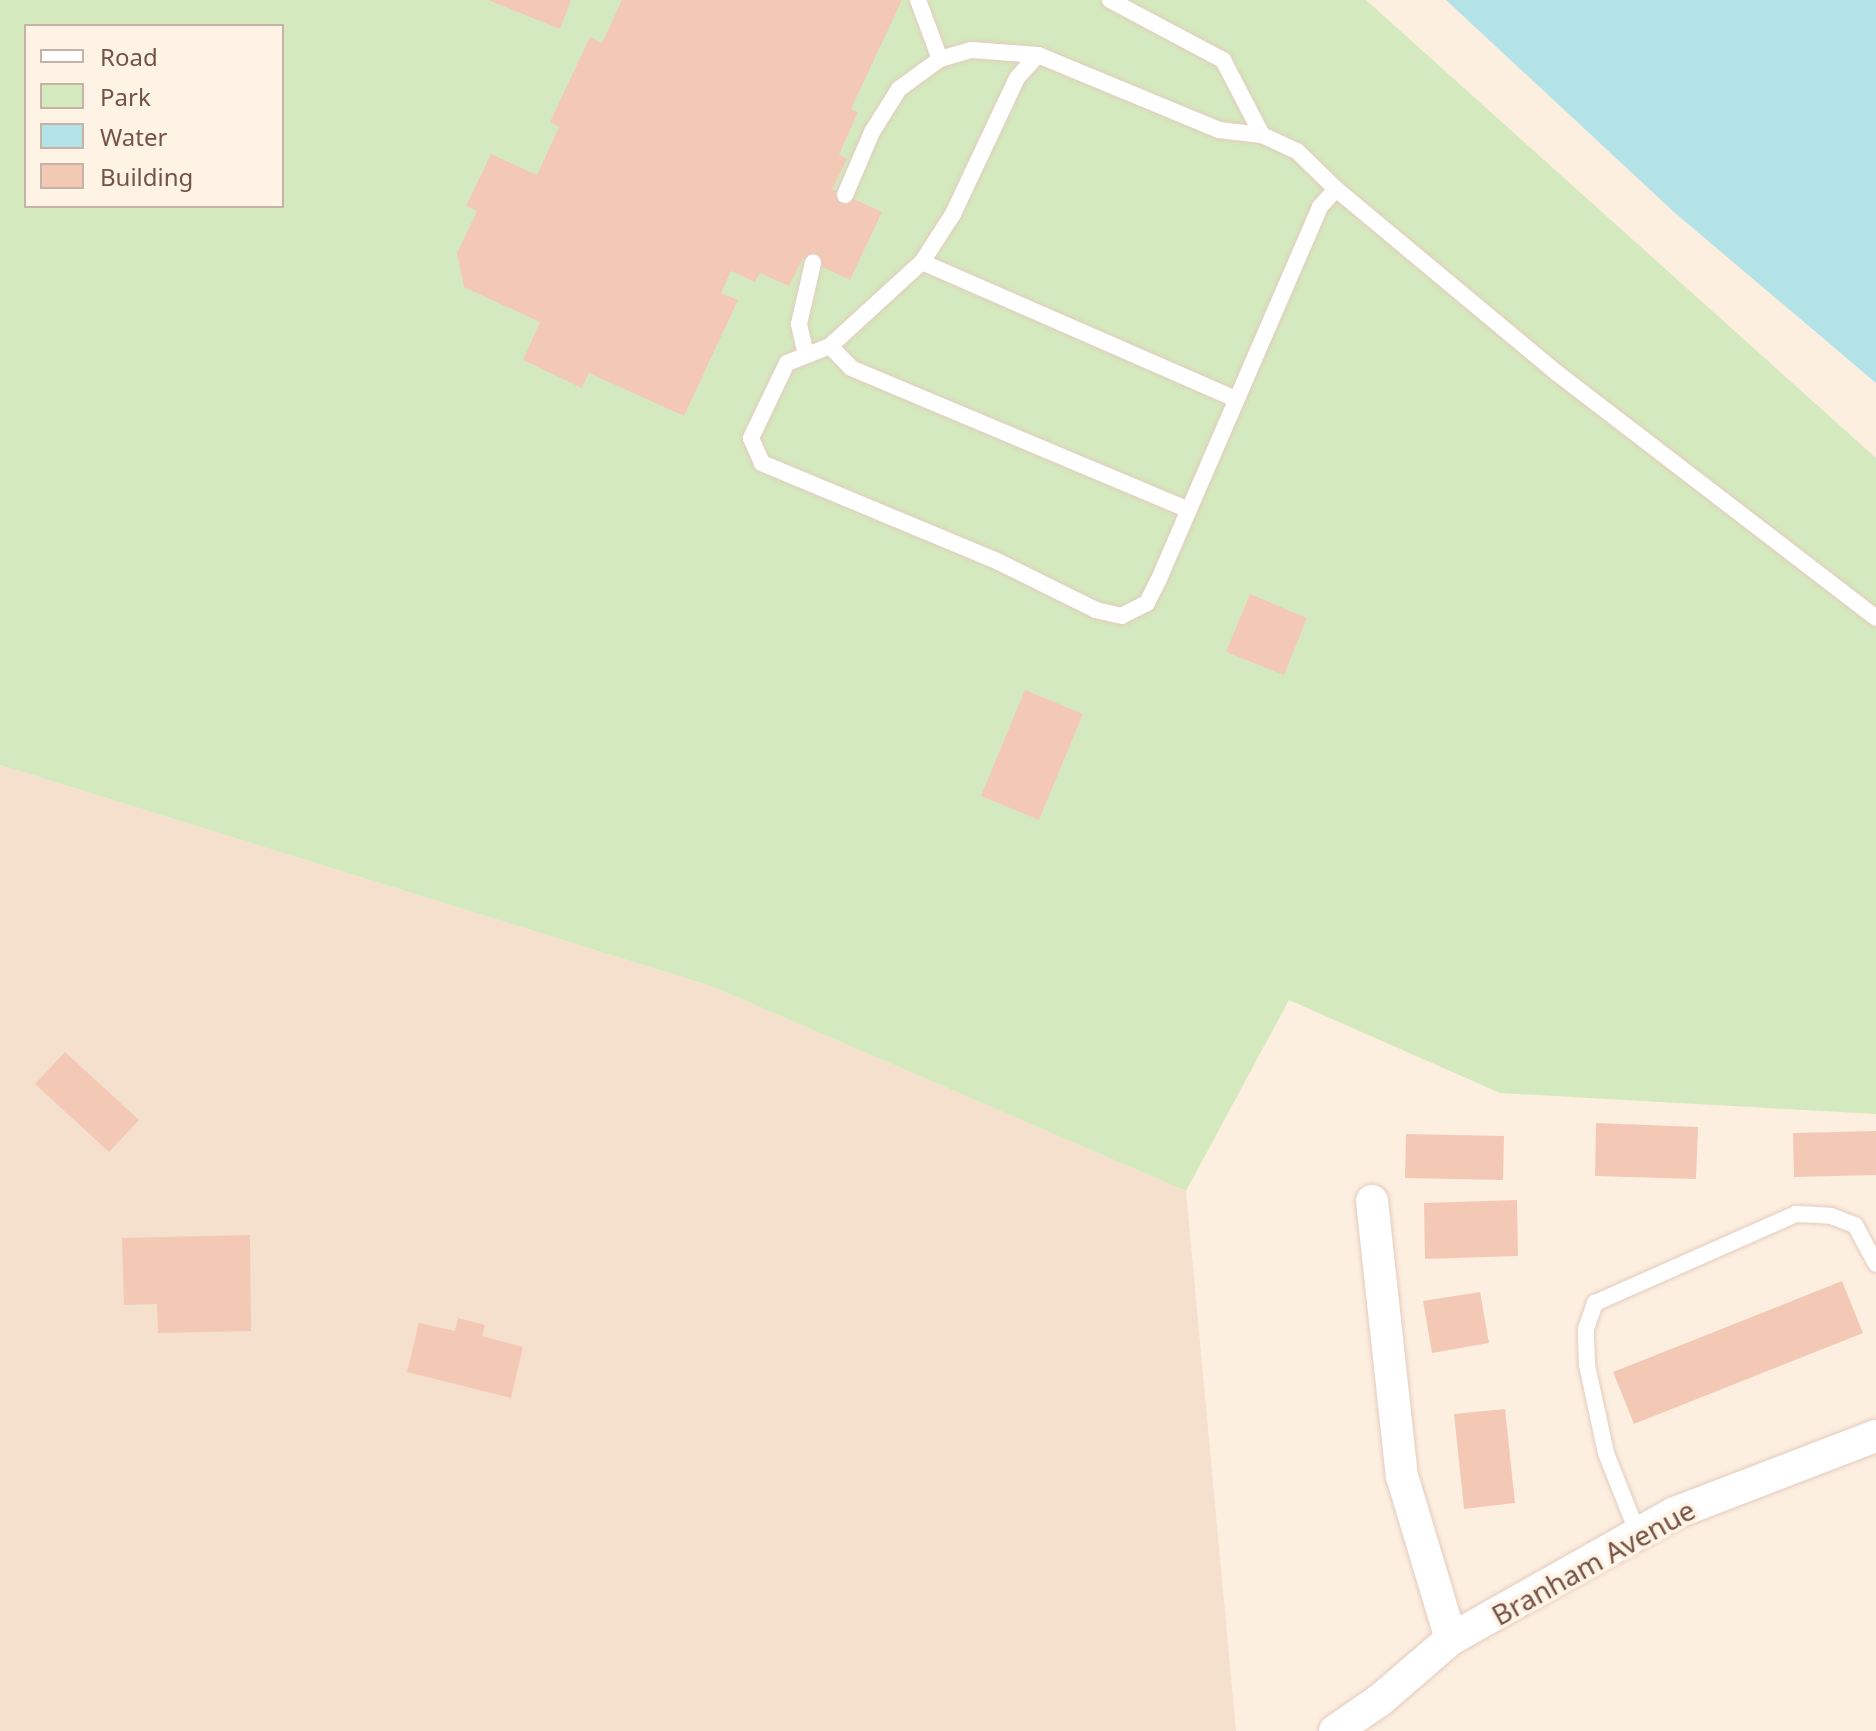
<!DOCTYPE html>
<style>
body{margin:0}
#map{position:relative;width:1876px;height:1731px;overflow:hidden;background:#fdefe0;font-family:"Noto Sans",sans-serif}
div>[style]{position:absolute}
.residential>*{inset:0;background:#f5e0ce}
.green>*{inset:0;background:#d4eabe}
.water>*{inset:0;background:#b4e3e7}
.building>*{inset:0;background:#f3c9b6}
.roads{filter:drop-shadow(0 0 2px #e3ccbe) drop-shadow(0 0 2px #e3ccbe)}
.service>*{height:16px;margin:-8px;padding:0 8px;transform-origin:8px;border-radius:8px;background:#fff}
.minor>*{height:32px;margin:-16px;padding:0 16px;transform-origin:16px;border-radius:16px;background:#fff}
span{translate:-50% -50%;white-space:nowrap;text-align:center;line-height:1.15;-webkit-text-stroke:7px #fff3e6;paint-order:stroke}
.street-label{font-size:28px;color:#745346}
.legend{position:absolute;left:24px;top:24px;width:260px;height:184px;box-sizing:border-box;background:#fff3e6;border:2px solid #c7b3a6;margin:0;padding:10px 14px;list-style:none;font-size:24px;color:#745346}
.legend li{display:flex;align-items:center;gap:16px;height:40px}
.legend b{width:40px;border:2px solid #c7b3a6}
</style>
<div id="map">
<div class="residential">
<div style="clip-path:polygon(0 765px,711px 986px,1186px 1191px,1236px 1731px,0 1731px)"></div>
</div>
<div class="green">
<div style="clip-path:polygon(evenodd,0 0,1366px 0,1876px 458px,1876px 1114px,1500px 1093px,1289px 1000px,1186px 1191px,711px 986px,0 765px,0 0,26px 26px,282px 26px,282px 206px,26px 206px,26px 26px)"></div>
</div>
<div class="water">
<div style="clip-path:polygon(1446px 0,1876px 0,1876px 383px,1675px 213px)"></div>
</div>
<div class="building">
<div style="clip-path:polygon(488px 0,571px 0,560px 29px)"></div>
<div style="clip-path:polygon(622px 0,902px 0,851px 109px,858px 112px,839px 155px,847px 159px,832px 189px,882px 212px,850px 280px,803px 258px,789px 286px,760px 273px,755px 282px,731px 271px,721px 293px,738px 300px,684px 416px,589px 373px,582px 388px,523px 360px,540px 322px,464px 287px,457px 253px,477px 211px,466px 206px,491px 154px,537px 175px,559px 127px,550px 122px,590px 37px,602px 43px)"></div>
<div style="clip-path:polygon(1250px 594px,1307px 618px,1284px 675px,1226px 652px)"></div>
<div style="clip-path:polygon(1025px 690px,1083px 714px,1039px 820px,981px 796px)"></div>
<div style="clip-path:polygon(65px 1052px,139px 1120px,109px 1152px,35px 1084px)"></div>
<div style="clip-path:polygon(1596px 1123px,1698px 1127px,1696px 1179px,1595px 1176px)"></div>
<div style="clip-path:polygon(1876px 1131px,1876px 1175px,1794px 1177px,1793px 1133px)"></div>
<div style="clip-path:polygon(1406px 1134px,1504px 1136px,1503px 1180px,1405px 1178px)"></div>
<div style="clip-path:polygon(1517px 1200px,1518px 1256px,1425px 1259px,1424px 1203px)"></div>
<div style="clip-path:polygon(250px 1235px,251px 1331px,158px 1333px,157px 1304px,124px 1305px,122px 1238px)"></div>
<div style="clip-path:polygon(1842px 1281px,1863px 1333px,1634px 1424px,1613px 1372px)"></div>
<div style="clip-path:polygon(1480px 1292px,1489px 1343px,1432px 1353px,1423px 1301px)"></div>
<div style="clip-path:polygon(458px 1318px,485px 1325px,482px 1336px,523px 1347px,511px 1398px,407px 1372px,419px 1323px,455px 1331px)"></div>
<div style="clip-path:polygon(1505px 1409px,1515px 1503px,1464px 1509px,1454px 1414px)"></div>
</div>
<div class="roads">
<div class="service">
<div style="left:918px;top:0;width:63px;rotate:69.6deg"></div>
<div style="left:1110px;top:0;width:128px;rotate:28deg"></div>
<div style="left:1223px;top:60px;width:85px;rotate:62.5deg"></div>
<div style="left:1038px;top:55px;width:196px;rotate:22.5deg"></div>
<div style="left:1219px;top:130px;width:43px;rotate:6.6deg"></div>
<div style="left:1262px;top:135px;width:38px;rotate:25deg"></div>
<div style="left:1297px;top:151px;width:54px;rotate:44.3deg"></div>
<div style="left:1336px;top:189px;width:24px;rotate:132deg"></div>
<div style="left:1320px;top:207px;width:408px;rotate:113.4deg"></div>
<div style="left:1158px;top:581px;width:25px;rotate:117deg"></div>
<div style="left:1147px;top:603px;width:28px;rotate:153deg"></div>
<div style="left:1122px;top:616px;width:27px;rotate:-167deg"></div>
<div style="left:1096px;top:610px;width:110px;rotate:-153.7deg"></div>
<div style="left:997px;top:561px;width:255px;rotate:-157.4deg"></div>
<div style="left:762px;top:463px;width:27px;rotate:-114deg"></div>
<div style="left:751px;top:438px;width:83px;rotate:-64.4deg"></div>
<div style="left:787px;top:363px;width:46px;rotate:-21.6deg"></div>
<div style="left:830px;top:346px;width:125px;rotate:-42.4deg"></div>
<div style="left:922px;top:262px;width:57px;rotate:-57.1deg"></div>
<div style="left:953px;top:214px;width:150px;rotate:-64.8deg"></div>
<div style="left:1017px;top:78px;width:31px;rotate:-48deg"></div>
<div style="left:1336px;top:189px;width:288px;rotate:39.8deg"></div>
<div style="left:1557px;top:373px;width:402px;rotate:37.5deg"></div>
<div style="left:845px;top:195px;width:69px;rotate:-66.8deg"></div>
<div style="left:872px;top:132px;width:51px;rotate:-57.9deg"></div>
<div style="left:899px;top:89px;width:51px;rotate:-36.2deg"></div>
<div style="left:940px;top:59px;width:33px;rotate:-16deg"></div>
<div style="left:972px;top:50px;width:66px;rotate:4.3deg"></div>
<div style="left:922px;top:262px;width:340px;rotate:23.6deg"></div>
<div style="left:830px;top:346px;width:30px;rotate:46deg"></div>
<div style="left:851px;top:368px;width:363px;rotate:22.8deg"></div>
<div style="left:806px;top:355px;width:32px;rotate:-103deg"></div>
<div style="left:799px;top:324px;width:63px;rotate:-77.1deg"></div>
<div style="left:1638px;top:1534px;width:87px;rotate:-111.6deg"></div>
<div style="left:1606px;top:1453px;width:90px;rotate:-102.2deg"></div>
<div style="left:1587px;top:1365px;width:36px;rotate:-92deg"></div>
<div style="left:1586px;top:1329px;width:28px;rotate:-71deg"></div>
<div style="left:1595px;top:1303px;width:220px;rotate:-23.9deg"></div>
<div style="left:1796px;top:1214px;width:35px;rotate:3deg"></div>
<div style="left:1831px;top:1216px;width:26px;rotate:21deg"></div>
<div style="left:1855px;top:1225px;width:44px;rotate:61.7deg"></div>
</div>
<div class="minor">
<div style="left:1372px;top:1201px;width:277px;rotate:83.8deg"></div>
<div style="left:1402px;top:1476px;width:170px;rotate:73.3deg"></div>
<div style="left:1335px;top:1731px;width:55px;rotate:-34.6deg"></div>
<div style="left:1380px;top:1700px;width:94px;rotate:-40.7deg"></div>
<div style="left:1451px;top:1639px;width:257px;rotate:-29.4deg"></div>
<div style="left:1675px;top:1513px;width:215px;rotate:-21deg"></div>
</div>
</div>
<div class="street-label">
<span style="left:1593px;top:1562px;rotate:-29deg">Branham Avenue</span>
</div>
<ul class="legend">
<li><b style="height:10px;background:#fff"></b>Road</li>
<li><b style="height:22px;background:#d4eabe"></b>Park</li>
<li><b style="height:22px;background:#b4e3e7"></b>Water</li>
<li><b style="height:22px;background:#f3c9b6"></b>Building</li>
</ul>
</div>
